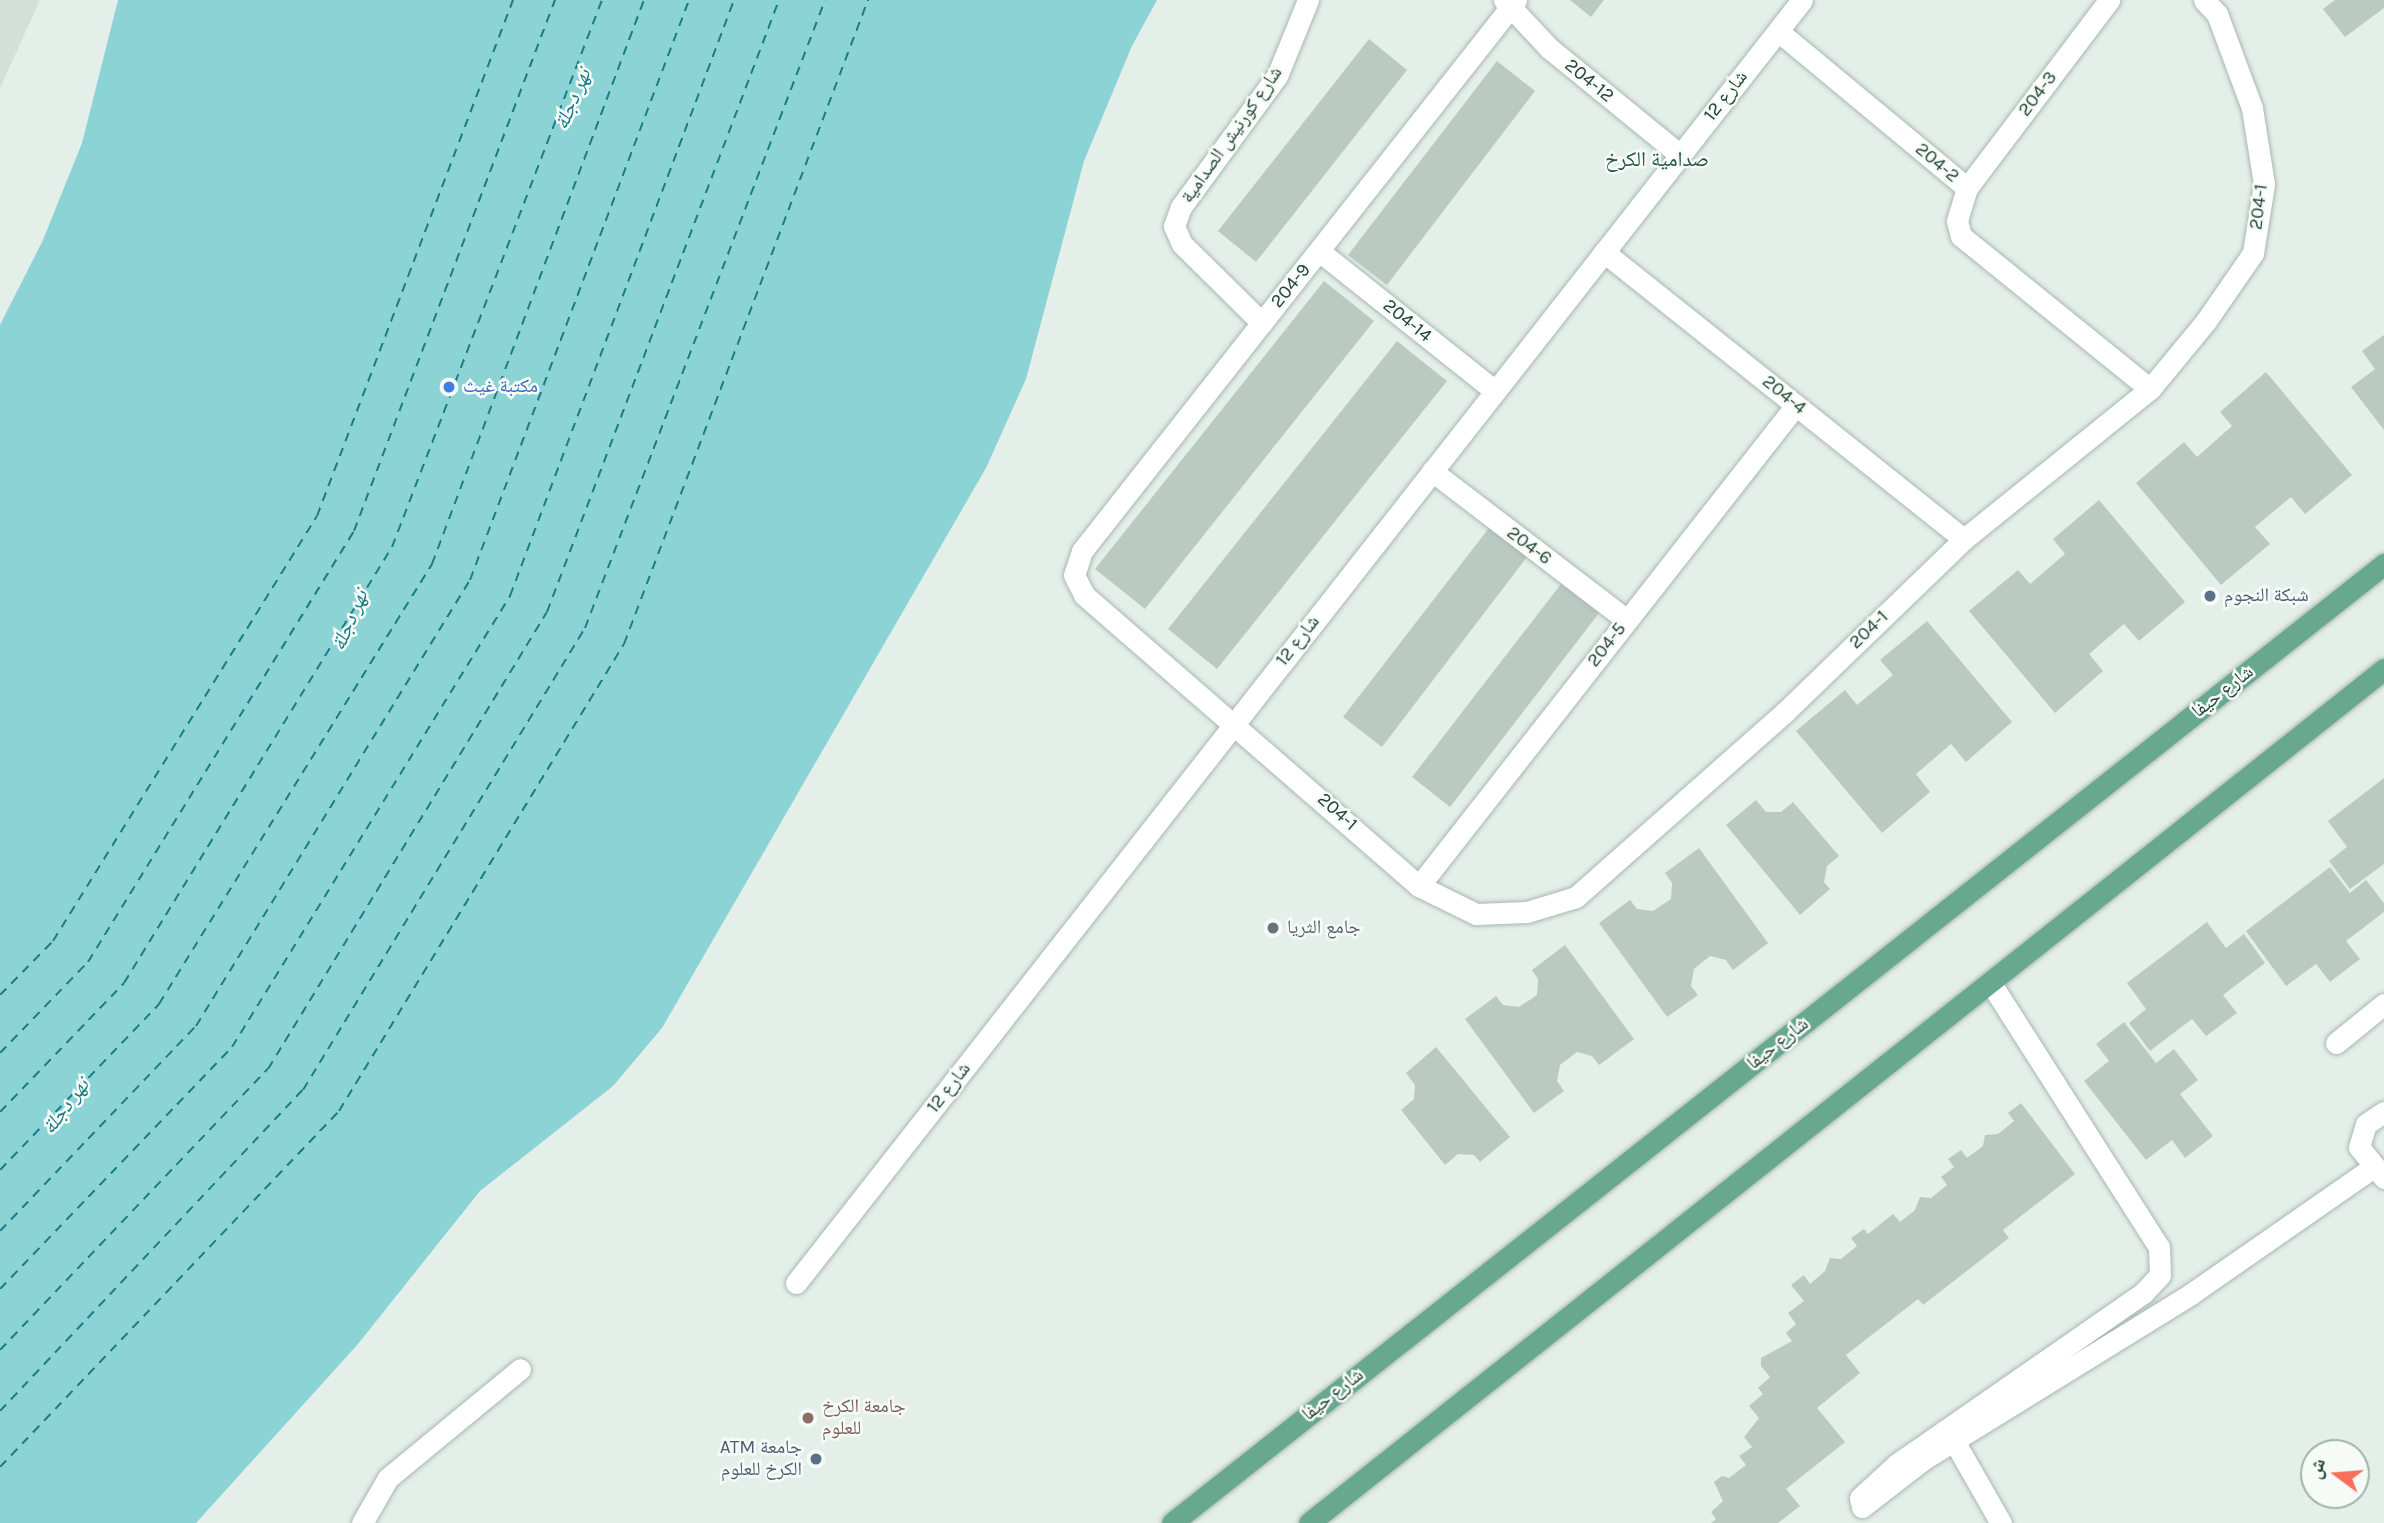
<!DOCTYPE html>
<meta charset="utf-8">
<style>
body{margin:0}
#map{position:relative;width:2384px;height:1523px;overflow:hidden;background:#e5efea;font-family:Karla,"Noto Naskh Arabic",sans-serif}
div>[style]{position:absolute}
.built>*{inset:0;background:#d3dfd8}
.water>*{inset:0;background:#8cd3d6}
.ferry>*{height:2px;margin-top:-1px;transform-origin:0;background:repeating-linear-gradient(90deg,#197d83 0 9px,transparent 0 16px)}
.building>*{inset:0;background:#bacac2}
.roads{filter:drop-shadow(0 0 2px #a7b8b1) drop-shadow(0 0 2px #a7b8b1)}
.minor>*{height:21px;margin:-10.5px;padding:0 10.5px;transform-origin:10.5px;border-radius:10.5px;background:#fff}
.major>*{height:21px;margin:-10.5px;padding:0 10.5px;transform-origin:10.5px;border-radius:10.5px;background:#68a790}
.dots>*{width:19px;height:19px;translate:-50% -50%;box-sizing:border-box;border:4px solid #f7fbf8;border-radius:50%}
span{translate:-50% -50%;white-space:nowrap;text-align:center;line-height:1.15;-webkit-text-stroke:5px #f7fbf8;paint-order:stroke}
.street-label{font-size:19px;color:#234337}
.shop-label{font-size:19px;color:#366cbe}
.left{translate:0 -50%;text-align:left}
.service-label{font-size:19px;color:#4e5e75}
.right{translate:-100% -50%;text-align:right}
.worship-label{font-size:19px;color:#5b616d}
.education-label{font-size:19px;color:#785e54}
.water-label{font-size:21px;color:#197d83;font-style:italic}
.neighbourhood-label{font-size:21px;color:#1d5642}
.north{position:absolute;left:2300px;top:1439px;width:70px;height:70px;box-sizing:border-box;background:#f7fbf8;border:2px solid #a2b1ab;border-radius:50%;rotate:286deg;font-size:19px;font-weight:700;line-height:28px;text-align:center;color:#234337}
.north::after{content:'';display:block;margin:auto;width:24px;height:32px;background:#f86f5a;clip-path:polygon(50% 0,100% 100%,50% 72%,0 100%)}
</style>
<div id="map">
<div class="built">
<div style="clip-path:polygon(0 0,40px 0,0 88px)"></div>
</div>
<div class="water">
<div style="clip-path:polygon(118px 0,1157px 0,1132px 46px,1084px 161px,1026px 379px,986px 468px,662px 1028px,613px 1086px,480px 1191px,358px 1344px,196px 1523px,0 1523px,0 325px,43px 240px,82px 143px)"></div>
</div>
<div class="ferry">
<div style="left:0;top:995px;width:76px;rotate:-45.5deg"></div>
<div style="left:53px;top:941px;width:500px;rotate:-58.15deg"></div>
<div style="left:317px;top:516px;width:552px;rotate:-69.2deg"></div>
<div style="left:0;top:1053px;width:127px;rotate:-46deg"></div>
<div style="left:88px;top:962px;width:506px;rotate:-58.32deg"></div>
<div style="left:354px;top:531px;width:568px;rotate:-69.27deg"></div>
<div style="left:0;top:1112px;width:179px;rotate:-46.1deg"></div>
<div style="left:124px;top:983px;width:512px;rotate:-58.42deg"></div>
<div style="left:392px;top:547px;width:586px;rotate:-69deg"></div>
<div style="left:0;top:1170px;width:230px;rotate:-46.2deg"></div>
<div style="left:159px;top:1004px;width:518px;rotate:-58.18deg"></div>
<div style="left:432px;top:564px;width:603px;rotate:-69.4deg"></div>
<div style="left:0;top:1231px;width:284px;rotate:-46.3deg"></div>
<div style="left:196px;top:1026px;width:523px;rotate:-58.44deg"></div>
<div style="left:470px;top:580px;width:620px;rotate:-69.31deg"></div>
<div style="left:0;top:1289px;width:335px;rotate:-46.2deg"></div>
<div style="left:232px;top:1047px;width:530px;rotate:-58.35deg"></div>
<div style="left:510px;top:596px;width:637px;rotate:-69.4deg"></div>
<div style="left:0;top:1350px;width:388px;rotate:-46.4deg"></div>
<div style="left:268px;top:1069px;width:535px;rotate:-58.6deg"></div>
<div style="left:547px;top:612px;width:654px;rotate:-69.24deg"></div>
<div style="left:0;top:1411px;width:441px;rotate:-46.7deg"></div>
<div style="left:303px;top:1090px;width:541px;rotate:-58.6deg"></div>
<div style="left:585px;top:628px;width:672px;rotate:-69.08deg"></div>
<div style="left:0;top:1467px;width:492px;rotate:-46.4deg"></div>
<div style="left:339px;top:1111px;width:547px;rotate:-58.61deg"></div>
<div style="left:624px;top:644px;width:689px;rotate:-69.25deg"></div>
</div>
<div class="building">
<div style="clip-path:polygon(1570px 0,1604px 0,1591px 17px)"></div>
<div style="clip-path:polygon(2335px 0,2384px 0,2384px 8px,2345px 37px,2323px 9px)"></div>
<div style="clip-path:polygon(1369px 39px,1407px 70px,1256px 262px,1218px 231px)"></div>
<div style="clip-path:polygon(1497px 61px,1535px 91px,1387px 285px,1348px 255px)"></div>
<div style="clip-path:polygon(1324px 281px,1374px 321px,1145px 609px,1095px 569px)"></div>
<div style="clip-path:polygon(2384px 335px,2384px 430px,2351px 387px,2375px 369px,2362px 351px)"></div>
<div style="clip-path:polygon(1397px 341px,1447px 381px,1217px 669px,1168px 629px)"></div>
<div style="clip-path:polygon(2266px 372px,2352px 475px,2305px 514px,2291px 497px,2255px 527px,2270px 544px,2221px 585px,2136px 483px,2184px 442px,2197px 457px,2232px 426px,2220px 412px)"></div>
<div style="clip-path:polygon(2099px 500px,2185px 602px,2139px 641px,2124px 624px,2089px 654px,2103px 671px,2055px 713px,1969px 611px,2018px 570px,2030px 584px,2065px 554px,2053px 539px)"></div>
<div style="clip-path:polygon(1492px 524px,1530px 553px,1382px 747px,1343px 717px)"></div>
<div style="clip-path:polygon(1561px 584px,1599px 613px,1450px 807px,1412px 777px)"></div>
<div style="clip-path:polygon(1927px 621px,2012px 722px,1966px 762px,1951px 744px,1916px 774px,1930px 792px,1882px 833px,1796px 731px,1845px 690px,1857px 705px,1893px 675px,1880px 660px)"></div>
<div style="clip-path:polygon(2384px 778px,2384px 864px,2350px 889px,2329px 861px,2347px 847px,2328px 821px)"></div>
<div style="clip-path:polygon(1756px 800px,1766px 812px,1781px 812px,1793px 802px,1839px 856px,1827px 866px,1824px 882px,1830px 889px,1800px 915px,1726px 825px)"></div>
<div style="clip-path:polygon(1699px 848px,1768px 943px,1733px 970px,1726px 960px,1710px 956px,1694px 969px,1691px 986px,1698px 995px,1667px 1017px,1599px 923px,1630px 900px,1637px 909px,1653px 911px,1671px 899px,1672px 883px,1665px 873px)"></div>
<div style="clip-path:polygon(2330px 867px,2350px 893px,2366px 880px,2384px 903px,2384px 912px,2346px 941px,2360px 959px,2330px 982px,2316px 964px,2286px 986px,2246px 931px)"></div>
<div style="clip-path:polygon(2207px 922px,2226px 948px,2244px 934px,2265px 963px,2223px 995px,2237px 1013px,2206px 1036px,2192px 1019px,2150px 1051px,2129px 1023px,2146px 1009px,2127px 983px)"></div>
<div style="clip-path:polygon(1565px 945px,1634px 1039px,1599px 1065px,1592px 1056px,1577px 1052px,1560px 1065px,1557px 1081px,1564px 1091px,1534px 1113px,1465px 1019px,1496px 996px,1503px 1005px,1519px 1007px,1537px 995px,1538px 979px,1532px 970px)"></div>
<div style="clip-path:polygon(2124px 1022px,2156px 1063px,2174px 1049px,2198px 1080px,2180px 1094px,2213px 1136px,2185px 1158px,2172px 1140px,2146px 1160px,2084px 1081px,2109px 1061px,2096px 1044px)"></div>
<div style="clip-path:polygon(1436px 1047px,1510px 1137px,1480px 1162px,1474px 1155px,1458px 1154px,1445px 1165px,1401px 1110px,1414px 1099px,1415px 1085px,1406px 1073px)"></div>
<div style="clip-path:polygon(2021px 1103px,2075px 1174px,2003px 1230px,2009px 1238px,1923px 1305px,1918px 1299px,1846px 1355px,1860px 1373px,1817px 1408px,1845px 1442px,1786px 1489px,1800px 1506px,1778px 1523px,1711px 1523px,1716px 1519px,1711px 1512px,1723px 1501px,1714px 1482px,1722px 1476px,1729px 1478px,1746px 1465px,1739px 1456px,1752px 1447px,1744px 1437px,1759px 1418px,1749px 1406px,1763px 1394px,1758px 1388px,1770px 1377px,1761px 1366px,1761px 1358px,1792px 1341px,1786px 1333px,1796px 1324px,1788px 1313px,1804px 1301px,1791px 1285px,1804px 1275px,1810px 1284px,1825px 1271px,1830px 1258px,1841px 1259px,1857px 1246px,1851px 1238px,1864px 1229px,1868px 1234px,1893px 1214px,1900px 1222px,1915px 1210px,1920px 1197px,1931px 1198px,1947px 1185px,1941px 1177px,1954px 1167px,1948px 1159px,1961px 1150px,1967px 1158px,1983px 1146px,1985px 1135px,1998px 1134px,2014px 1121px,2008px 1113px)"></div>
</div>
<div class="roads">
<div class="minor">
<div style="left:1504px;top:0;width:66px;rotate:46.8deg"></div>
<div style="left:1549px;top:48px;width:169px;rotate:39.2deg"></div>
<div style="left:1516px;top:0;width:701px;rotate:128.23deg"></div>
<div style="left:1082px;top:551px;width:25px;rotate:108deg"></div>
<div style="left:1074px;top:575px;width:22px;rotate:63deg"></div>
<div style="left:1084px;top:595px;width:444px;rotate:41deg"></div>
<div style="left:1419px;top:886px;width:64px;rotate:26.2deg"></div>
<div style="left:1476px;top:914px;width:51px;rotate:-2.2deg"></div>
<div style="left:1527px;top:912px;width:51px;rotate:-17deg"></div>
<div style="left:1576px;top:897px;width:279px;rotate:-41.5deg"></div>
<div style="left:1785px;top:712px;width:249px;rotate:-44deg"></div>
<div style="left:1964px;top:539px;width:239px;rotate:-38.9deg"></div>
<div style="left:2150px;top:389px;width:88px;rotate:-50.5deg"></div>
<div style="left:2206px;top:321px;width:83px;rotate:-55.3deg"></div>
<div style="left:2253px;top:253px;width:70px;rotate:-80.9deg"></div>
<div style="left:2264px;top:184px;width:77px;rotate:-99deg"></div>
<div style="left:2252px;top:108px;width:100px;rotate:-110.4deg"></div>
<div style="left:2217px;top:14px;width:19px;rotate:-133deg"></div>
<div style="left:1778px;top:31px;width:246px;rotate:39.7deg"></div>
<div style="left:1967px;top:188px;width:34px;rotate:107deg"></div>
<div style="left:1957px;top:221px;width:16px;rotate:75deg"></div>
<div style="left:1961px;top:236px;width:243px;rotate:39deg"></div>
<div style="left:1967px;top:188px;width:236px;rotate:-52.9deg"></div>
<div style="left:1319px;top:251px;width:225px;rotate:38.5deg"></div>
<div style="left:1604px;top:252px;width:460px;rotate:38.6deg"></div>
<div style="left:1262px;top:323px;width:112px;rotate:-135.4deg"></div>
<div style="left:1182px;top:244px;width:20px;rotate:-114deg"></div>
<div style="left:1174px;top:226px;width:20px;rotate:-70deg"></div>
<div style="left:1181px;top:207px;width:162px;rotate:-53.8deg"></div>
<div style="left:1277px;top:76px;width:82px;rotate:-67.8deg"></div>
<div style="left:1432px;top:471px;width:245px;rotate:37.4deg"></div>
<div style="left:1419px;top:886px;width:611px;rotate:-51.91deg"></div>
<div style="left:1990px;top:982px;width:314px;rotate:57.5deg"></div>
<div style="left:2159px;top:1247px;width:28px;rotate:88deg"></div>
<div style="left:2160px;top:1275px;width:25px;rotate:133deg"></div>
<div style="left:2143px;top:1293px;width:300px;rotate:145.2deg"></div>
<div style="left:1897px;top:1464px;width:50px;rotate:137.4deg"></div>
<div style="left:1860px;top:1498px;width:9px;rotate:77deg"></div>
<div style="left:1862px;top:1507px;width:78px;rotate:-37.7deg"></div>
<div style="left:1924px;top:1459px;width:314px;rotate:-31.7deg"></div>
<div style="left:2191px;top:1294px;width:223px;rotate:-34.8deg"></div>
<div style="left:2336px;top:1043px;width:62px;rotate:-39.1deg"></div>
<div style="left:2384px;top:1112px;width:22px;rotate:146deg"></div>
<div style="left:2366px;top:1124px;width:24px;rotate:107deg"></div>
<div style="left:2359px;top:1147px;width:40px;rotate:51deg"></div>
<div style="left:796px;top:1283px;width:1630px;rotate:-51.9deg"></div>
<div style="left:1954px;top:1441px;width:95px;rotate:60.2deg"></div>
<div style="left:362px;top:1523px;width:52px;rotate:-60deg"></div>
<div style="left:388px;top:1478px;width:171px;rotate:-39.5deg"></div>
</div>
<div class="major">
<div style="left:1172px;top:1523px;width:1546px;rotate:-38.35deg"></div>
<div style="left:1309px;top:1523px;width:1373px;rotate:-38.46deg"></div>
</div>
</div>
<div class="dots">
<div style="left:449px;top:387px;background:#3f7fe0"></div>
<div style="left:2210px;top:596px;background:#5c6f8a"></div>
<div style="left:1273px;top:928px;background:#6b7280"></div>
<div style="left:808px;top:1418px;background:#8d6e63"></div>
<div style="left:816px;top:1459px;background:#5c6f8a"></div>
</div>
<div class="street-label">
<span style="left:1589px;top:81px;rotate:39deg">204-12</span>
<span style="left:2038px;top:94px;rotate:-53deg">204-3</span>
<span style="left:1726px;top:96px;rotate:-52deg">شارع 12</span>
<span style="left:1232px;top:135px;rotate:-55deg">شارع كورنيش الصدامية</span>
<span style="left:1937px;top:163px;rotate:40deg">204-2</span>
<span style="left:2259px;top:207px;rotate:-83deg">204-1</span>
<span style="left:1291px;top:286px;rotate:-51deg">204-9</span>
<span style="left:1407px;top:321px;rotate:39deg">204-14</span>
<span style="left:1784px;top:395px;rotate:39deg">204-4</span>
<span style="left:1529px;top:546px;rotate:37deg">204-6</span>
<span style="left:1869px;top:630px;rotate:-44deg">204-1</span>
<span style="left:1298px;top:641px;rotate:-52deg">شارع 12</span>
<span style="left:1607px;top:645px;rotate:-52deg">204-5</span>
<span style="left:2223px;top:692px;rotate:-38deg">شارع حيفا</span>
<span style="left:1337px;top:812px;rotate:42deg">204-1</span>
<span style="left:1778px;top:1044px;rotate:-38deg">شارع حيفا</span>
<span style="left:949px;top:1088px;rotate:-52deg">شارع 12</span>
<span style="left:1333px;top:1395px;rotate:-38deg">شارع حيفا</span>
</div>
<div class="shop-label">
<span class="left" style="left:463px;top:387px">مكتبة غيث</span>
</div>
<div class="service-label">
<span class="left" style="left:2224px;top:596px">شبكة النجوم</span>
<span class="right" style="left:802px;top:1459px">ATM جامعة<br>الكرخ للعلوم</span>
</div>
<div class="worship-label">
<span class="left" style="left:1287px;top:928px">جامع الثريا</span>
</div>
<div class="education-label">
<span class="left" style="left:822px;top:1418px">جامعة الكرخ<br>للعلوم</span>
</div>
<div class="water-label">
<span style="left:572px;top:99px;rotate:-67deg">نهر دجلة</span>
<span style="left:349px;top:620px;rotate:-67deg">نهر دجلة</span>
<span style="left:65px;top:1106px;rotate:-53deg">نهر دجلة</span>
</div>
<div class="neighbourhood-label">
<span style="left:1657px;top:159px">صدامية الكرخ</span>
</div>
<div class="north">ش</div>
</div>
